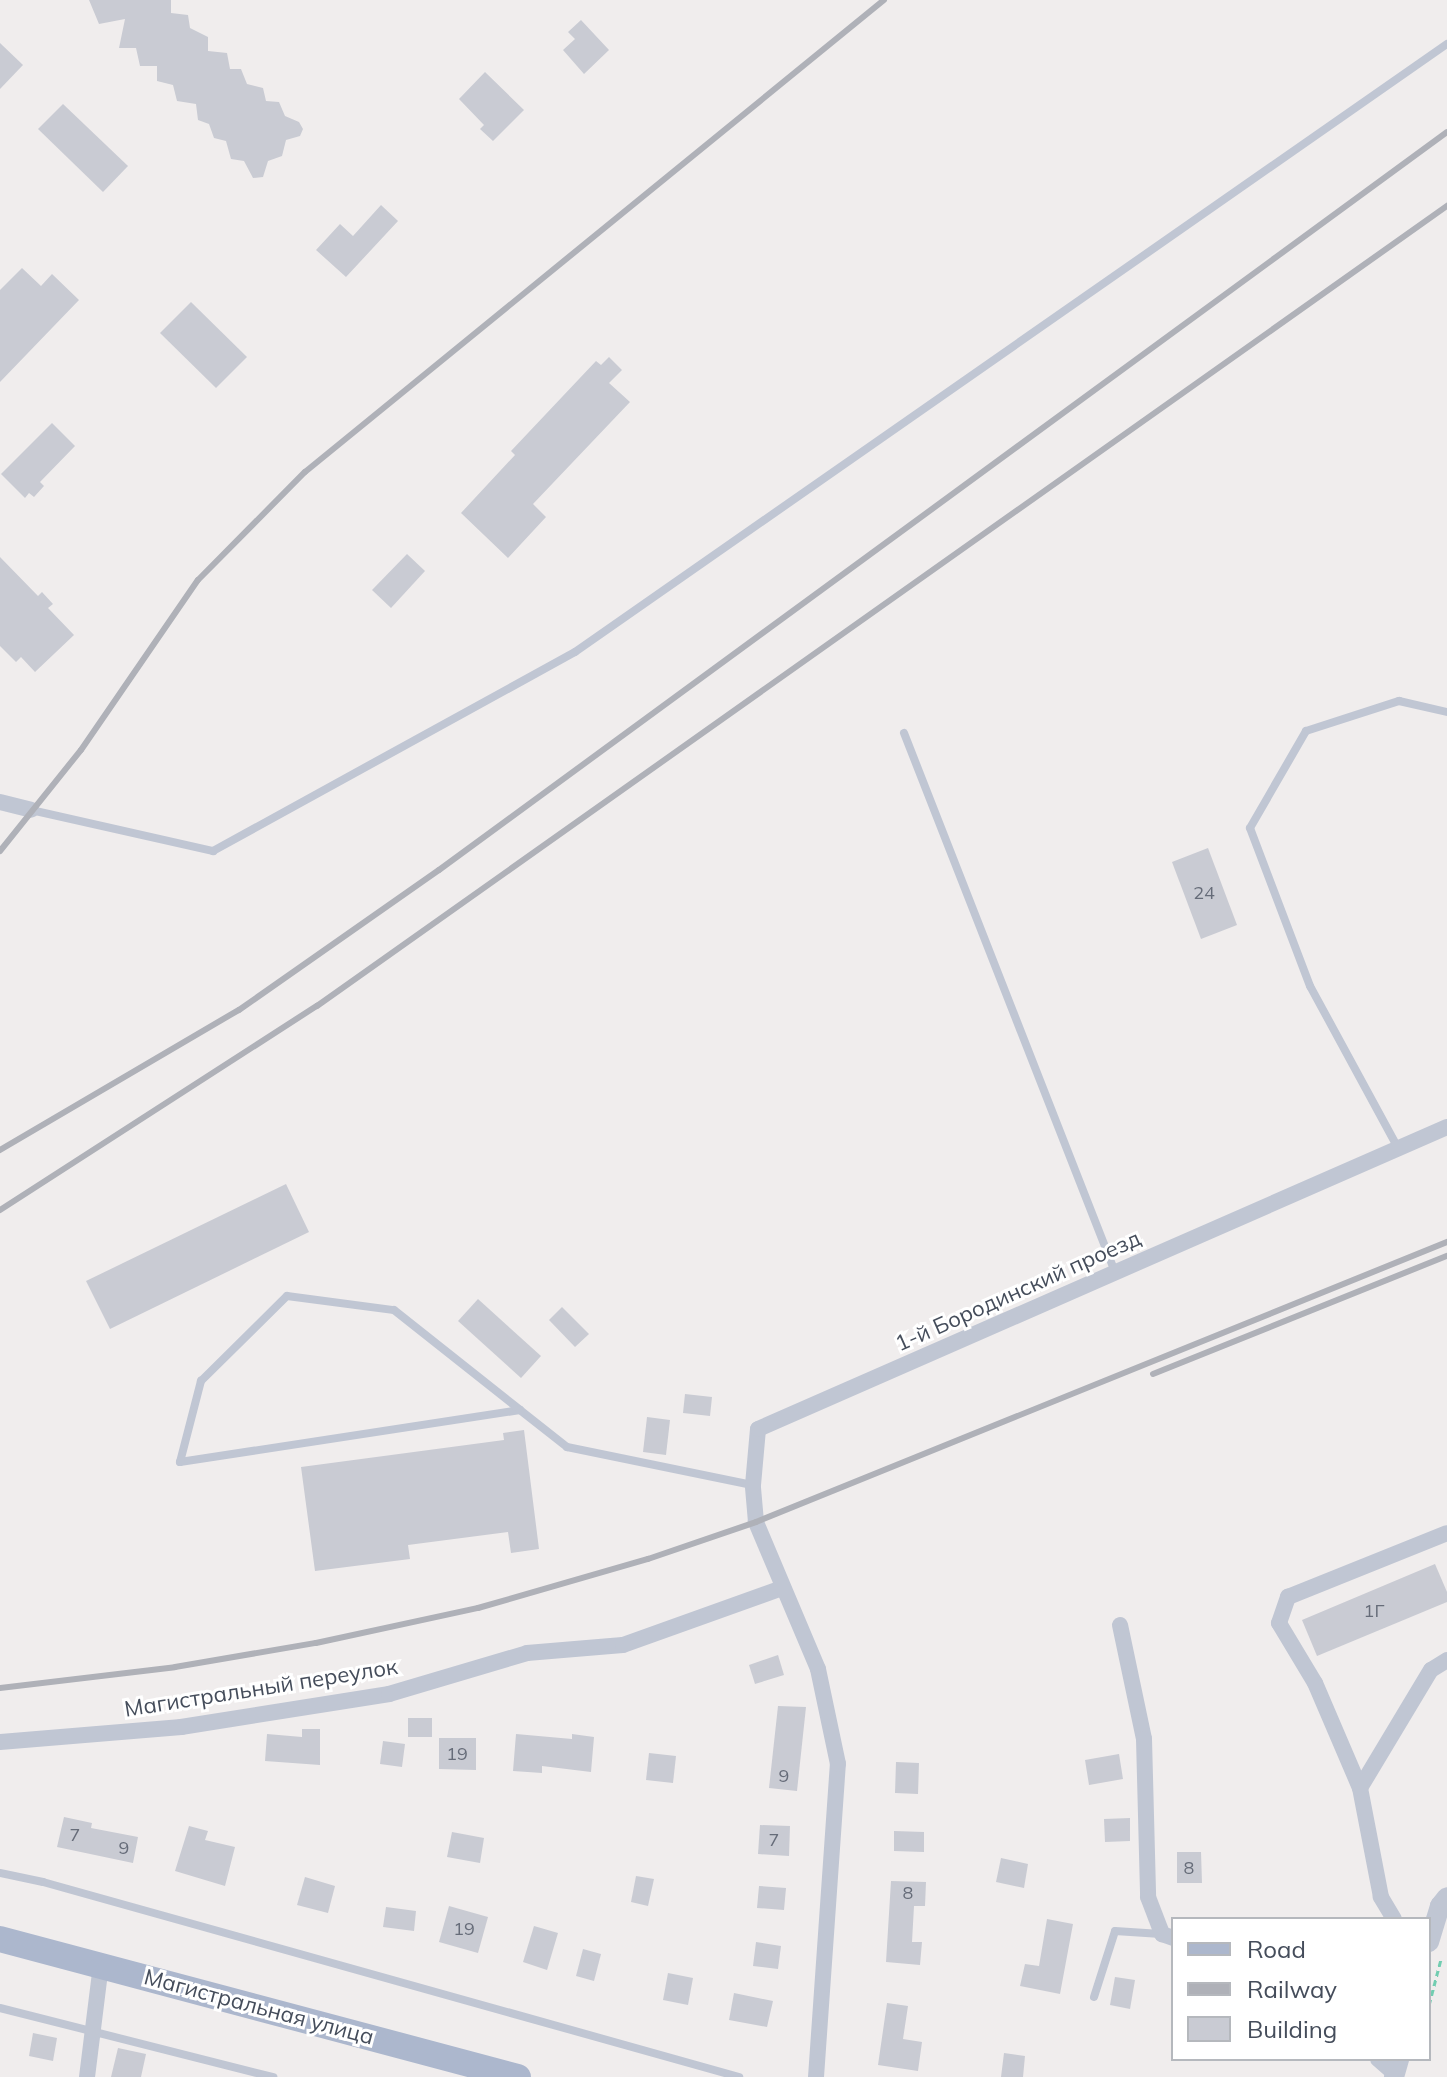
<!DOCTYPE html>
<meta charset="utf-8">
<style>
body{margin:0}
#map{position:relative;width:1447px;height:2077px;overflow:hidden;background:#f0eded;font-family:Mulish,sans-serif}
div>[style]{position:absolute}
.building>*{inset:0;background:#c9cbd3}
.path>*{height:3px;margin-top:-1.5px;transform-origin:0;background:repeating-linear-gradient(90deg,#72cdb1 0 6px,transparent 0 10px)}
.service>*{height:8px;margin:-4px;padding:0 4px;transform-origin:4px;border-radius:4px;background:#c0c6d3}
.minor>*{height:16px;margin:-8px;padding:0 8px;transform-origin:8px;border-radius:8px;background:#c0c6d3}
.tertiary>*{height:20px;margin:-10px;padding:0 10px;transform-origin:10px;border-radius:10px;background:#c0c6d3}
.primary>*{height:26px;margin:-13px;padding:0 13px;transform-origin:13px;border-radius:13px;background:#acb7cd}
.rail>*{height:6px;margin:-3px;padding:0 3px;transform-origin:3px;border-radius:3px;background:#afb1b8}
span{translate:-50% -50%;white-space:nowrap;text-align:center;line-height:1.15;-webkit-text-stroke:6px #fff;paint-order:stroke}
.number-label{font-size:18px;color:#666c79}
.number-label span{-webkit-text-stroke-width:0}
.street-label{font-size:22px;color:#454d5b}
.legend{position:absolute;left:1171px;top:1917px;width:260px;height:144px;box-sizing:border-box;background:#fff;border:2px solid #b5b8bd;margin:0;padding:10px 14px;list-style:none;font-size:24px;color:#454d5b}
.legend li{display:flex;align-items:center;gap:16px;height:40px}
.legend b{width:40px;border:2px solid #b5b8bd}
</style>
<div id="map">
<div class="building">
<div style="clip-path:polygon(89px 0,171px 0,171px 13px,188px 15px,190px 28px,208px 37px,208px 51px,227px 53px,230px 69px,241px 69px,247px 84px,263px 88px,266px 101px,279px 102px,285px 116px,299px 122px,303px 129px,300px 136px,286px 140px,282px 156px,268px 161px,263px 177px,253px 178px,244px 161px,231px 159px,226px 141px,214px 138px,209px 124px,198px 120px,196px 104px,177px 101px,173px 85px,157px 81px,157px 66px,140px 66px,136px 48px,119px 48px,125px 19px,99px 24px)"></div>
<div style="clip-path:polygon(581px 20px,609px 50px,584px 74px,563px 50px,575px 39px,568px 32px)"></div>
<div style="clip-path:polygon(0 43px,23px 65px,0 89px)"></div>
<div style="clip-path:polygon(485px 72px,524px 110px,493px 141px,480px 129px,484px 125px,459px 99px)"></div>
<div style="clip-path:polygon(63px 104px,128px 166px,103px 192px,38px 129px)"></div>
<div style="clip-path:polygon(381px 205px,398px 221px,346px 277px,316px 250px,340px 224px,353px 236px)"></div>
<div style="clip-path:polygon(22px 268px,41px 286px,52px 274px,79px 300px,0 382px,0 290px)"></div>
<div style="clip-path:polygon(191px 302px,247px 357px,216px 388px,160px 333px)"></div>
<div style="clip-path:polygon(609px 357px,622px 370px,609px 383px,630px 402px,533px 504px,546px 517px,508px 558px,461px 513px,515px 455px,511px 451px,596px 361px,601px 365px)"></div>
<div style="clip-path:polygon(52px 423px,75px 446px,40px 482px,44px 486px,34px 497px,29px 493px,25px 498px,1px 474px)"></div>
<div style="clip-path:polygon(407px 554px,425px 571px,391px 608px,372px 590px)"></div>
<div style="clip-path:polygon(0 557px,38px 596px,42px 592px,53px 604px,48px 608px,74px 635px,35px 672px,21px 657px,16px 662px,0 646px)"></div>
<div style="clip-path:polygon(1208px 848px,1237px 925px,1201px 939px,1172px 862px)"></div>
<div style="clip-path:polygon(286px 1184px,309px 1232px,110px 1329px,86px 1281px)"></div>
<div style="clip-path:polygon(478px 1299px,541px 1356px,521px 1378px,458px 1321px)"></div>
<div style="clip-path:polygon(562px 1307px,589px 1334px,575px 1347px,549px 1320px)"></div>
<div style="clip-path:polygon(685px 1394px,712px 1397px,710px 1416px,683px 1413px)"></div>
<div style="clip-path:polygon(647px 1417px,670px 1420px,666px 1455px,643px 1452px)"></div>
<div style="clip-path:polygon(524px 1430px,539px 1549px,511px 1553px,508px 1532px,408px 1545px,410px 1559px,315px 1571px,301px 1467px,504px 1440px,503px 1433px)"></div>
<div style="clip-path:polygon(1435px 1564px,1447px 1592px,1447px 1602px,1317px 1656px,1302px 1620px)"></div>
<div style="clip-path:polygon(778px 1655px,784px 1675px,755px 1684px,749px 1665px)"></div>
<div style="clip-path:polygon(778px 1706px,806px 1707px,797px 1791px,769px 1788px)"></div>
<div style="clip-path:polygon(408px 1718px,432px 1718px,432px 1737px,408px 1737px)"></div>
<div style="clip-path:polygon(302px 1729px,320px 1729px,320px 1765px,265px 1761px,267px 1734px,302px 1737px)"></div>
<div style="clip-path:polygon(516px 1734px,572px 1739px,572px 1734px,594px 1737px,591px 1772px,542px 1766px,542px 1773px,513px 1771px)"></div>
<div style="clip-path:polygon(439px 1738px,476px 1738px,476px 1770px,439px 1769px)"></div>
<div style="clip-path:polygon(383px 1741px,405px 1744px,402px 1767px,380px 1764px)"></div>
<div style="clip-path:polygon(649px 1753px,676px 1756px,673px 1783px,646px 1780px)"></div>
<div style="clip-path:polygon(1119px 1754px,1123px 1779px,1089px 1785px,1085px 1760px)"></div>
<div style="clip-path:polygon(896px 1762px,919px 1763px,918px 1794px,895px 1793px)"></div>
<div style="clip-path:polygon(64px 1817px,92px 1823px,91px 1828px,138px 1837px,133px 1863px,57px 1847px)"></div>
<div style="clip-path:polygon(1130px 1818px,1130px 1841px,1105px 1842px,1104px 1819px)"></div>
<div style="clip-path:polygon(760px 1825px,790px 1826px,789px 1856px,758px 1854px)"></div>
<div style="clip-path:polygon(189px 1826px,208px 1831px,205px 1840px,235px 1847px,225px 1886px,175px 1871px)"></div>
<div style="clip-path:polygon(894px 1831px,924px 1832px,924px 1852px,894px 1851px)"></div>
<div style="clip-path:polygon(452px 1832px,484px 1838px,480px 1863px,447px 1857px)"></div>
<div style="clip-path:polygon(1177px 1852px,1201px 1852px,1202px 1883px,1177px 1883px)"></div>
<div style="clip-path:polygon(1001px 1858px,1028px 1864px,1024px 1888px,996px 1882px)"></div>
<div style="clip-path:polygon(636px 1876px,654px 1879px,648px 1906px,631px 1902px)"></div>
<div style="clip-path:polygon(305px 1877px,335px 1886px,328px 1913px,297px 1905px)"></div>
<div style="clip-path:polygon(891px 1881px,926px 1882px,925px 1906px,914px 1906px,912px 1942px,922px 1942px,920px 1965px,886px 1962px)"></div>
<div style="clip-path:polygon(759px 1886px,786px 1888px,784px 1910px,757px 1908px)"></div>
<div style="clip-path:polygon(449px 1906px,488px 1917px,478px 1953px,439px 1942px)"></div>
<div style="clip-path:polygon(386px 1907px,416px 1911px,414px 1931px,383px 1927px)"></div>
<div style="clip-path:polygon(1047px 1919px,1073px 1924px,1060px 1994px,1020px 1986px,1025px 1964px,1039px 1966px)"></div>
<div style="clip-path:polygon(534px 1926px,558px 1933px,547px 1970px,523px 1962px)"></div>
<div style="clip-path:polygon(756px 1942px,781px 1946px,778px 1969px,753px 1966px)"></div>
<div style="clip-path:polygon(583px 1949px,601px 1954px,594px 1981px,576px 1976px)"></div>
<div style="clip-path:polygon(668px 1973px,693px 1978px,688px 2005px,663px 2000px)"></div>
<div style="clip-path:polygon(1115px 1977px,1135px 1980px,1130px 2009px,1110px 2005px)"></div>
<div style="clip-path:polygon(734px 1993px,773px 2001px,767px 2027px,729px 2020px)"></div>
<div style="clip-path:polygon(887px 2003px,908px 2006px,903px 2039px,922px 2042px,918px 2071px,878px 2065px)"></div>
<div style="clip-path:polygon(33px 2033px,57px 2038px,53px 2061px,29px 2056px)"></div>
<div style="clip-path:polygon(118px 2048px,146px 2054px,141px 2077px,111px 2077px)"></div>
<div style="clip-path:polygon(1004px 2053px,1025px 2056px,1023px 2077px,1001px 2077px)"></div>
</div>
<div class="path">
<div style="left:1429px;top:2005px;width:48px;rotate:-75.4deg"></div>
</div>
<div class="service">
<div style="left:904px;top:733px;width:579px;rotate:68.62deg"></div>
<div style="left:31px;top:810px;width:187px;rotate:12.7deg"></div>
<div style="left:213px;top:851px;width:413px;rotate:-28.8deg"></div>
<div style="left:575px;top:652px;width:1063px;rotate:-34.89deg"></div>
<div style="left:1398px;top:1148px;width:184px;rotate:-118.5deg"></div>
<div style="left:1310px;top:986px;width:169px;rotate:-110.8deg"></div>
<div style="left:1250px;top:828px;width:112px;rotate:-60deg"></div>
<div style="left:1306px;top:731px;width:98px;rotate:-17.9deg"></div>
<div style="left:1399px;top:701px;width:49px;rotate:12.9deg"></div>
<div style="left:520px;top:1410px;width:344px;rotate:171.3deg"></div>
<div style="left:180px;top:1462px;width:84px;rotate:-75.5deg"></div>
<div style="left:201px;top:1381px;width:121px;rotate:-44.7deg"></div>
<div style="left:287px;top:1296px;width:108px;rotate:7.5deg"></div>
<div style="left:394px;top:1310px;width:161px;rotate:38.4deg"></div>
<div style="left:520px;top:1410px;width:60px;rotate:38.2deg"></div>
<div style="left:567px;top:1447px;width:189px;rotate:11.6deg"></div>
<div style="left:0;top:1873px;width:44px;rotate:11.8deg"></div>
<div style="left:43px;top:1882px;width:723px;rotate:15.65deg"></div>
<div style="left:1094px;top:1997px;width:69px;rotate:-72.3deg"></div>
<div style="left:1115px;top:1931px;width:46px;rotate:3.7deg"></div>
<div style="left:0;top:2008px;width:282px;rotate:14.2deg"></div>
</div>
<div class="minor">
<div style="left:0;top:802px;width:32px;rotate:14deg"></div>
<div style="left:1120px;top:1625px;width:116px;rotate:78.1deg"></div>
<div style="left:1144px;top:1739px;width:158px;rotate:88.5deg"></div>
<div style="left:1148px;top:1897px;width:40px;rotate:69deg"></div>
<div style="left:1162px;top:1934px;width:12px;rotate:20deg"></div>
<div style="left:0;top:1742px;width:182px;rotate:-4.7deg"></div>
<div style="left:181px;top:1727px;width:211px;rotate:-9deg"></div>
<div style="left:389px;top:1694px;width:144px;rotate:-16.5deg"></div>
<div style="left:527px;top:1653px;width:96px;rotate:-4.8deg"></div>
<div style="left:623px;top:1645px;width:169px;rotate:-19.7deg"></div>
<div style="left:1360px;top:1788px;width:138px;rotate:-59deg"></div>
<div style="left:1431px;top:1670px;width:19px;rotate:-32deg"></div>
<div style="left:1394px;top:1919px;width:26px;rotate:-121deg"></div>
<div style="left:1381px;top:1897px;width:111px;rotate:-100.9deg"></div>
<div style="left:1360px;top:1788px;width:114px;rotate:-113.2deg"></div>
<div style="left:1315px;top:1683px;width:70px;rotate:-121deg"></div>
<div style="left:1279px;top:1623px;width:28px;rotate:-71deg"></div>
<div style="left:1288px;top:1597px;width:171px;rotate:-21.9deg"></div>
<div style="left:1378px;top:2059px;width:23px;rotate:41deg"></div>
<div style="left:87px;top:2077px;width:113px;rotate:-82.9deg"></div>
<div style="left:816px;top:2077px;width:314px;rotate:-86deg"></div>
<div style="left:838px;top:1764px;width:97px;rotate:-101.9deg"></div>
<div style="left:818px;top:1669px;width:160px;rotate:-112.9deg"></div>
<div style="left:756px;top:1522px;width:37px;rotate:-95deg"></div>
<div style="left:753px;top:1485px;width:56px;rotate:-84.9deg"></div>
<div style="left:758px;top:1429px;width:752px;rotate:-23.67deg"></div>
</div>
<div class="tertiary">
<div style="left:1429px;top:1942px;width:38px;rotate:-73deg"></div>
<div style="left:1440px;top:1906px;width:11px;rotate:-52deg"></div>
<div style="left:1394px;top:2077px;width:19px;rotate:-74deg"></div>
</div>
<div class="primary">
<div style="left:0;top:1939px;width:536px;rotate:14.92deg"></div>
</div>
<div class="rail">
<div style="left:0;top:851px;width:129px;rotate:-51.3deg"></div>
<div style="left:81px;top:750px;width:206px;rotate:-55.5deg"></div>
<div style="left:198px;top:580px;width:152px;rotate:-45.3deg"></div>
<div style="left:305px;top:472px;width:747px;rotate:-39.19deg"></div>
<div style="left:0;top:1150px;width:277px;rotate:-30.4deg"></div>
<div style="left:239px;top:1010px;width:244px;rotate:-35deg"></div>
<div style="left:439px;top:870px;width:1249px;rotate:-36.21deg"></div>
<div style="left:0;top:1210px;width:377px;rotate:-32.8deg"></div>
<div style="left:317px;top:1006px;width:1385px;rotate:-35.3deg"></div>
<div style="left:1153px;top:1374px;width:317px;rotate:-21.9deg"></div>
<div style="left:0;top:1688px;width:176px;rotate:-6.8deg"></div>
<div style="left:175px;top:1667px;width:143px;rotate:-9.7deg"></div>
<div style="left:316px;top:1643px;width:166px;rotate:-12.2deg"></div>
<div style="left:478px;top:1608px;width:177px;rotate:-16.1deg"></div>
<div style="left:648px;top:1559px;width:114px;rotate:-18.9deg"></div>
<div style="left:756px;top:1522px;width:746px;rotate:-22.06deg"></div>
</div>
<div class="number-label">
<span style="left:1204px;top:893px">24</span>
<span style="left:1374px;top:1611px">1Г</span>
<span style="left:457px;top:1754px">19</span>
<span style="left:784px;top:1776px">9</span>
<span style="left:75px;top:1835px">7</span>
<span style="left:774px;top:1840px">7</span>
<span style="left:124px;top:1848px">9</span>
<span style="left:1189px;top:1868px">8</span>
<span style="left:908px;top:1893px">8</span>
<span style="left:464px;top:1929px">19</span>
</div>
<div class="street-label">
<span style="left:1018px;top:1291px;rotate:-24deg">1-й Бородинский проезд</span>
<span style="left:261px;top:1688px;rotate:-9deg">Магистральный переулок</span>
<span style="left:259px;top:2007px;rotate:15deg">Магистральная улица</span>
</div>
<ul class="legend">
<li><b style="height:10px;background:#acb7cd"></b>Road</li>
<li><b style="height:10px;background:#afb1b8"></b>Railway</li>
<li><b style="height:22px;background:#c9cbd3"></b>Building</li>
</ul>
</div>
